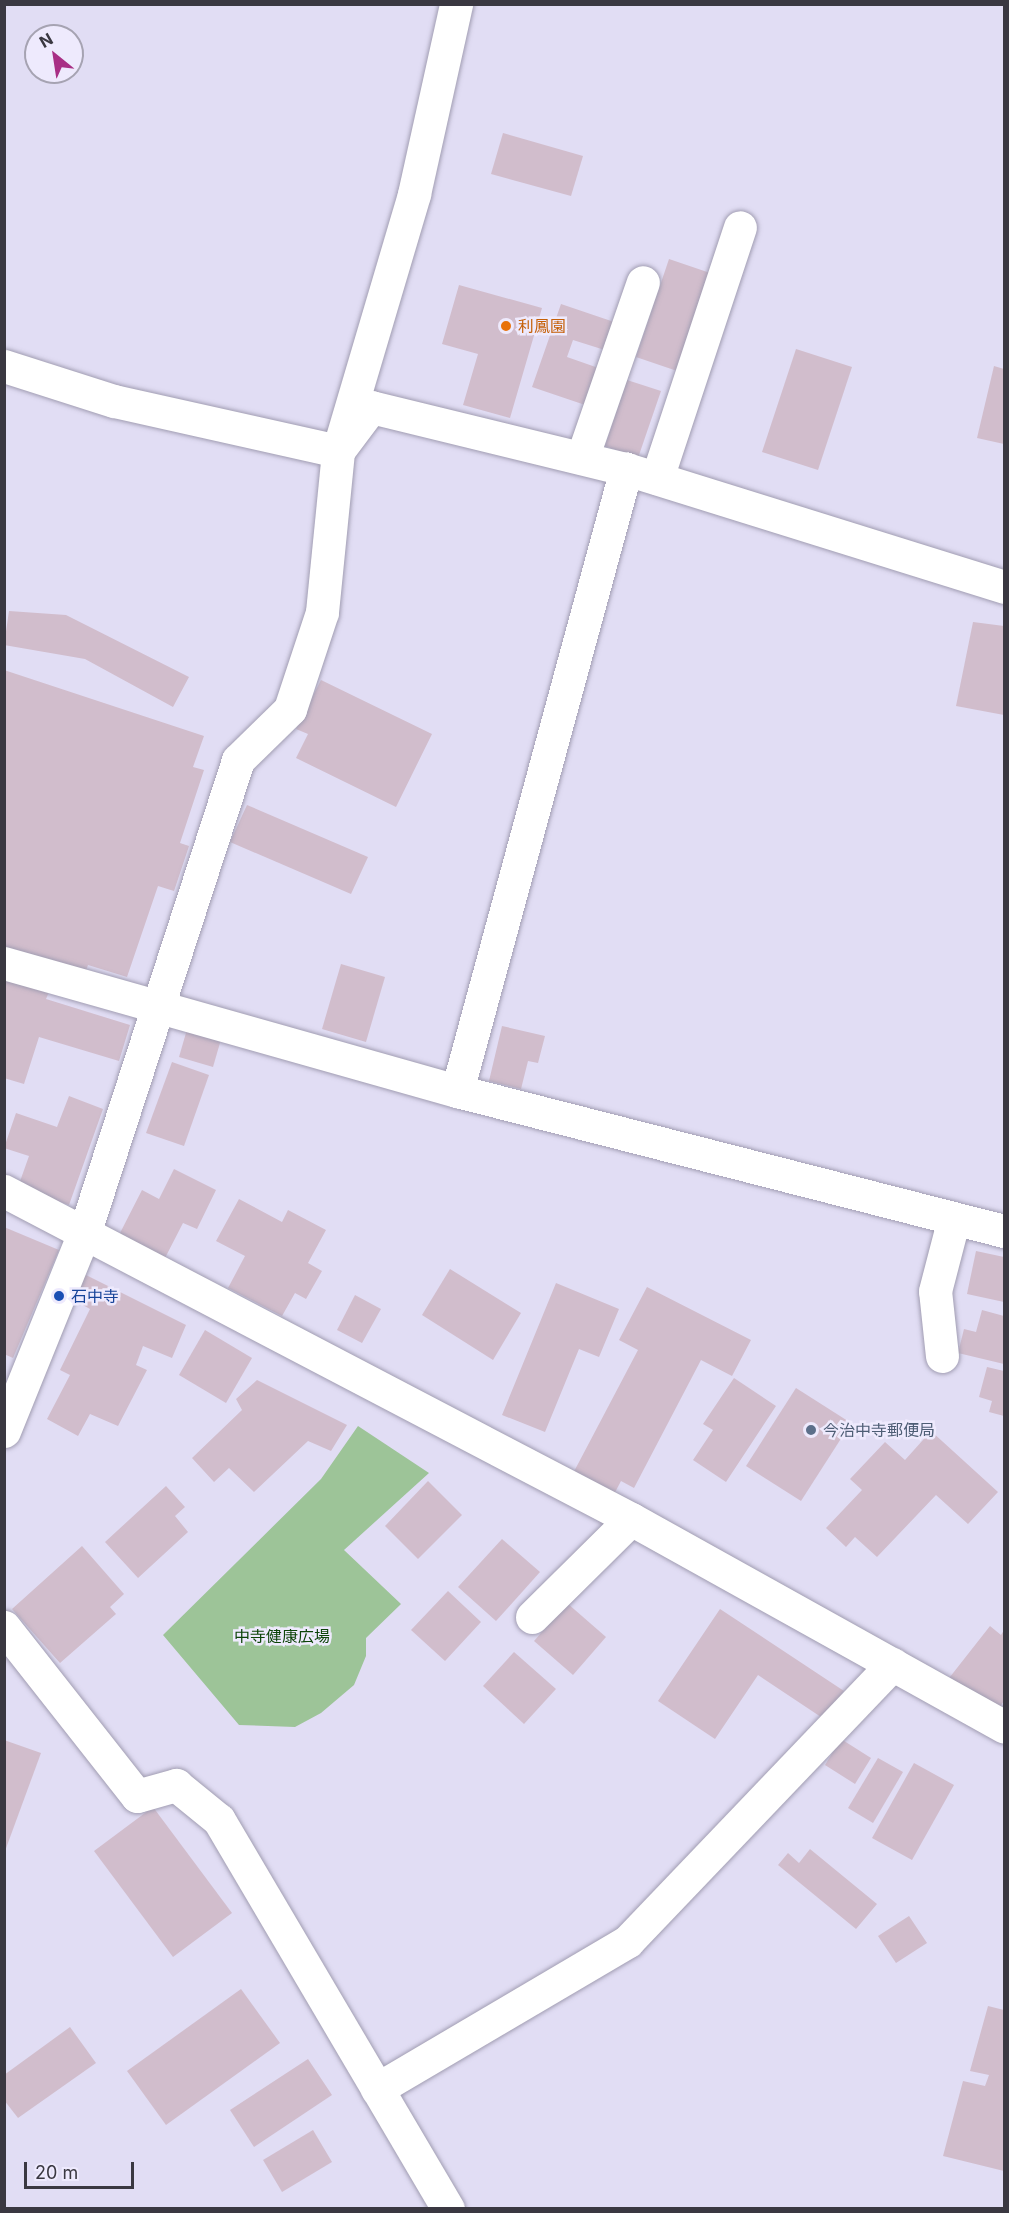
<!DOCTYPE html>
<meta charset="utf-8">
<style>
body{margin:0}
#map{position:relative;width:1009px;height:2213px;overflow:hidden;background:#e1ddf4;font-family:Inter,"Noto Sans JP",sans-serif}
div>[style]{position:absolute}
.green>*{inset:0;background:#9dc498}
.building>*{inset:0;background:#d1bdcc}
.roads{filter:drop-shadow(0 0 2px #a19db2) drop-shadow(0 0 2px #a19db2)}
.minor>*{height:33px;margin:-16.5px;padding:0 16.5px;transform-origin:16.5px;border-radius:16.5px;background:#fff}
.dots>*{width:16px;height:16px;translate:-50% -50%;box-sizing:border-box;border:3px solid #eeeafd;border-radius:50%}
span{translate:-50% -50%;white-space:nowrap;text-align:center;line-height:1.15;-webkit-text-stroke:5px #eeeafd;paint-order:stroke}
.food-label{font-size:16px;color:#c56008}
.left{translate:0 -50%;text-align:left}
.transit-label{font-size:16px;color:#164399}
.service-label{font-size:16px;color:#4e5e75}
.park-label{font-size:16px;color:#0c4408}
.frame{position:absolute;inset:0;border:6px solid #3a3841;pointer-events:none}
.north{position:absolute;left:24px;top:24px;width:60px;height:60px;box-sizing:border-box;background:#eeeafd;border:2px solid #a6a3b2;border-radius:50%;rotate:330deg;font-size:16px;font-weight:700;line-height:24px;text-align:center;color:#3a3841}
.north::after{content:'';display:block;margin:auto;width:21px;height:27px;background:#a82f85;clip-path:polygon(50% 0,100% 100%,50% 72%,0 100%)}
.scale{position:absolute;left:24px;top:2162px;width:110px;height:27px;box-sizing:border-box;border:3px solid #3a3841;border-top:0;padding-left:8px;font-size:18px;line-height:21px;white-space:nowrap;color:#3a3841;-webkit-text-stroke:4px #eeeafd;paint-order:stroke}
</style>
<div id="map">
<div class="green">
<div style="clip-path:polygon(358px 1426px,429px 1473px,344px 1550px,401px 1604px,366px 1638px,366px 1656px,354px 1685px,321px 1713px,295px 1727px,239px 1725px,163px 1635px,321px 1479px)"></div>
</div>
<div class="building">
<div style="clip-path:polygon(503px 133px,583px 156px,571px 196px,491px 174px)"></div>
<div style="clip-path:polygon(669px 259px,716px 275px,683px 373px,636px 357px)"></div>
<div style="clip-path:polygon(459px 285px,542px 308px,510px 418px,463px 405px,478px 354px,442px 344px)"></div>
<div style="clip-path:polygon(561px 304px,620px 324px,611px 352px,573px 340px,567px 357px,607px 371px,594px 408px,532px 387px)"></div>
<div style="clip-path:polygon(796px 349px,852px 367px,818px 470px,762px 452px)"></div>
<div style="clip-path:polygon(994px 366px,1004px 369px,1004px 444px,977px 438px)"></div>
<div style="clip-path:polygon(627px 380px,661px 391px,638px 458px,605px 446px)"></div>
<div style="clip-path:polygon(9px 611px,66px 615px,189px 677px,173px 707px,85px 659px,4px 645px)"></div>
<div style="clip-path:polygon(973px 622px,1004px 626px,1004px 715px,956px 706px)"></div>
<div style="clip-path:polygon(4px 670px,204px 736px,193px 767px,204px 770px,180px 843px,189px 846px,174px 891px,158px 886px,127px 977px,88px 965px,83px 979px,4px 953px)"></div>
<div style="clip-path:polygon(321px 680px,432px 734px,396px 807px,296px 758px,308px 734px,296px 729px)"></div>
<div style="clip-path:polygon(247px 805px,368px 857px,351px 894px,230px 842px)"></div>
<div style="clip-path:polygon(341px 964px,385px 977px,366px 1042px,322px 1029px)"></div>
<div style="clip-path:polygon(4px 978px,49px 992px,46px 999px,130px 1025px,119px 1061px,39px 1037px,24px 1084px,4px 1078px)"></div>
<div style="clip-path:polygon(190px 1019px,224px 1029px,213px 1067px,179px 1057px)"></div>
<div style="clip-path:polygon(502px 1026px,545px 1036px,538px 1063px,528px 1061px,521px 1089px,489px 1081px)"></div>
<div style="clip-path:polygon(172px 1062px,209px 1075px,184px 1146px,146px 1133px)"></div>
<div style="clip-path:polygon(69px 1096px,103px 1109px,69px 1205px,18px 1187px,29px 1156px,4px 1148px,16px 1113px,57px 1127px)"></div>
<div style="clip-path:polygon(174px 1169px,216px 1190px,197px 1229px,183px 1223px,165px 1258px,119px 1235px,142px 1190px,159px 1199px)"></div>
<div style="clip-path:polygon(239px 1199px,282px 1222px,288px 1210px,326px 1230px,308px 1263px,322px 1271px,306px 1299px,295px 1293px,282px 1316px,228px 1288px,245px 1256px,216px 1241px)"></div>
<div style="clip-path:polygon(4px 1227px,59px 1250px,13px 1358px,4px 1354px)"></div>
<div style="clip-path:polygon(976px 1251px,1004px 1257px,1004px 1302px,967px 1294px)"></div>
<div style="clip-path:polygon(450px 1269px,521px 1313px,493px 1360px,422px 1315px)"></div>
<div style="clip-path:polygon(80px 1272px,186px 1325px,172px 1358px,143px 1346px,136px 1365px,147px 1370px,118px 1426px,90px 1414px,78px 1436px,47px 1419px,70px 1375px,60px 1370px,90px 1309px,70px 1298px)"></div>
<div style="clip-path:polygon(556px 1283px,619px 1309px,599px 1357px,579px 1349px,545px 1432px,502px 1415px)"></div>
<div style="clip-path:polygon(647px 1287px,751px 1340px,732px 1376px,701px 1360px,634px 1488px,621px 1481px,610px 1502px,569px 1481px,638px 1350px,619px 1340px)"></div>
<div style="clip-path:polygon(355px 1295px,381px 1309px,362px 1343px,337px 1330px)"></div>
<div style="clip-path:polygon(982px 1310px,1004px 1316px,1004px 1364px,958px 1353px,964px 1329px,976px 1332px)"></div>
<div style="clip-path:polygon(205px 1330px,252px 1358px,226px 1403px,179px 1375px)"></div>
<div style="clip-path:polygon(987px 1367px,1004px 1371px,1004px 1416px,989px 1412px,992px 1401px,979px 1397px)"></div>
<div style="clip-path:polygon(734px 1378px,776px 1406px,726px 1482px,693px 1460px,713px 1430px,703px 1424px)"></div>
<div style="clip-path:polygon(257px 1380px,347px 1425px,331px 1451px,308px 1441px,254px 1492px,229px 1468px,214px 1482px,192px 1458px,242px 1410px,236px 1399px)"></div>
<div style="clip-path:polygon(796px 1388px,851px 1423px,801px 1501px,746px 1466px)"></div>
<div style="clip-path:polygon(931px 1431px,998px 1492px,968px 1524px,936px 1495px,877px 1557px,855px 1537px,846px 1547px,826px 1528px,862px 1490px,850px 1479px,885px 1442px,905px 1460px)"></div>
<div style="clip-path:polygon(428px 1481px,462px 1515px,418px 1559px,385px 1526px)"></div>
<div style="clip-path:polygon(166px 1486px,185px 1507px,175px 1516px,188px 1532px,138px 1578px,105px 1542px)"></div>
<div style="clip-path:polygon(502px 1539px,540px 1572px,496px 1621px,458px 1587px)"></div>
<div style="clip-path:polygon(82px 1546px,124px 1594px,110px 1607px,116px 1614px,60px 1663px,12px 1609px)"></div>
<div style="clip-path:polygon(448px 1591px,481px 1622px,445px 1661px,411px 1630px)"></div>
<div style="clip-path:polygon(567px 1603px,606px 1637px,573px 1675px,534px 1641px)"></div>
<div style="clip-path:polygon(720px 1609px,844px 1691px,824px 1719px,758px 1675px,715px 1739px,658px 1701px)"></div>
<div style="clip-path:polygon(990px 1626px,1001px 1635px,1004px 1630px,1004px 1701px,992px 1718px,946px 1682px)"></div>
<div style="clip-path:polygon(514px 1652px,556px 1689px,524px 1724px,483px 1686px)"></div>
<div style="clip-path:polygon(841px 1739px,871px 1758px,855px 1784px,825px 1765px)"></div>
<div style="clip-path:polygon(4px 1740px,41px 1753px,5px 1851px,4px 1851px)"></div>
<div style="clip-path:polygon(878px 1758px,903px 1772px,873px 1823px,848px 1808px)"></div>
<div style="clip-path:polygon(914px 1763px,954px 1785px,912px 1860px,872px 1838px)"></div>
<div style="clip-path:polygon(153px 1807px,232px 1913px,173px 1957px,94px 1851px)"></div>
<div style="clip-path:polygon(810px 1849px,877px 1904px,856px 1929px,778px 1865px,788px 1853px,799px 1863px)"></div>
<div style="clip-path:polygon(909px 1916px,927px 1943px,896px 1963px,878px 1936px)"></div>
<div style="clip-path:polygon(241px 1989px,280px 2043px,166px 2125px,127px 2071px)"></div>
<div style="clip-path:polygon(988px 2006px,1004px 2010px,1004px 2171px,943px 2156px,963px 2081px,985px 2086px,989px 2075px,970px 2071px)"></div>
<div style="clip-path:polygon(70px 2027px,96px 2063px,18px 2118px,4px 2100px,4px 2075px)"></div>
<div style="clip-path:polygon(308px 2059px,332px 2095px,254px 2147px,230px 2110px)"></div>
<div style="clip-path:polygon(313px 2130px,332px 2162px,282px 2192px,263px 2160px)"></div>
</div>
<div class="roads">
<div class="minor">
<div style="left:4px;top:366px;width:115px;rotate:17.7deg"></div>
<div style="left:114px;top:401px;width:230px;rotate:12.6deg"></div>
<div style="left:338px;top:451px;width:55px;rotate:-53.1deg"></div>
<div style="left:371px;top:407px;width:262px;rotate:13.7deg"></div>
<div style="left:626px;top:469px;width:396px;rotate:17.3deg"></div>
<div style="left:582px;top:458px;width:186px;rotate:-70.9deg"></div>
<div style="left:657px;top:478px;width:264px;rotate:-71.7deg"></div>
<div style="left:4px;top:963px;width:471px;rotate:15.8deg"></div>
<div style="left:457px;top:1091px;width:565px;rotate:14.36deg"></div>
<div style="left:457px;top:1091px;width:645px;rotate:-74.8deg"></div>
<div style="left:4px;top:1191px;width:708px;rotate:27.62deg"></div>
<div style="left:631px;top:1519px;width:427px;rotate:29.1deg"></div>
<div style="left:942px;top:1356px;width:65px;rotate:-96.1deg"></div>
<div style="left:935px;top:1291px;width:75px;rotate:-75.4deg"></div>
<div style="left:4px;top:1431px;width:216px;rotate:-68deg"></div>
<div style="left:85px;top:1231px;width:495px;rotate:-72deg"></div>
<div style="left:238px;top:760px;width:73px;rotate:-44.4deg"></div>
<div style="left:290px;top:709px;width:102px;rotate:-71.7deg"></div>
<div style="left:322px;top:612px;width:162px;rotate:-84.3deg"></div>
<div style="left:338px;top:451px;width:268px;rotate:-73.5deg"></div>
<div style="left:414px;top:194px;width:195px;rotate:-77.5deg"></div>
<div style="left:532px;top:1617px;width:139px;rotate:-44.7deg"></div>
<div style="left:4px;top:1627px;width:215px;rotate:51.8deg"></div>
<div style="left:137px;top:1796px;width:41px;rotate:-15.8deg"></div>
<div style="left:176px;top:1785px;width:55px;rotate:39.1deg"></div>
<div style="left:219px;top:1820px;width:451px;rotate:59.5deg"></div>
<div style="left:377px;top:2089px;width:291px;rotate:-30.5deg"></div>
<div style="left:628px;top:1941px;width:383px;rotate:-46.3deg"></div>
</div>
</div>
<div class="dots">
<div style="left:506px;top:326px;background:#e8710a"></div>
<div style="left:59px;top:1296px;background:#1a4fb4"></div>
<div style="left:811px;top:1430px;background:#5c6f8a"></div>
</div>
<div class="food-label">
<span class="left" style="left:518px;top:326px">利鳳園</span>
</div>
<div class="transit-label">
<span class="left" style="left:71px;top:1296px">石中寺</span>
</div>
<div class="service-label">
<span class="left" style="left:823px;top:1430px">今治中寺郵便局</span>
</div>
<div class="park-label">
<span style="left:282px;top:1636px">中寺健康広場</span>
</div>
<div class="frame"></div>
<div class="north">N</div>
<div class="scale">20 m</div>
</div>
